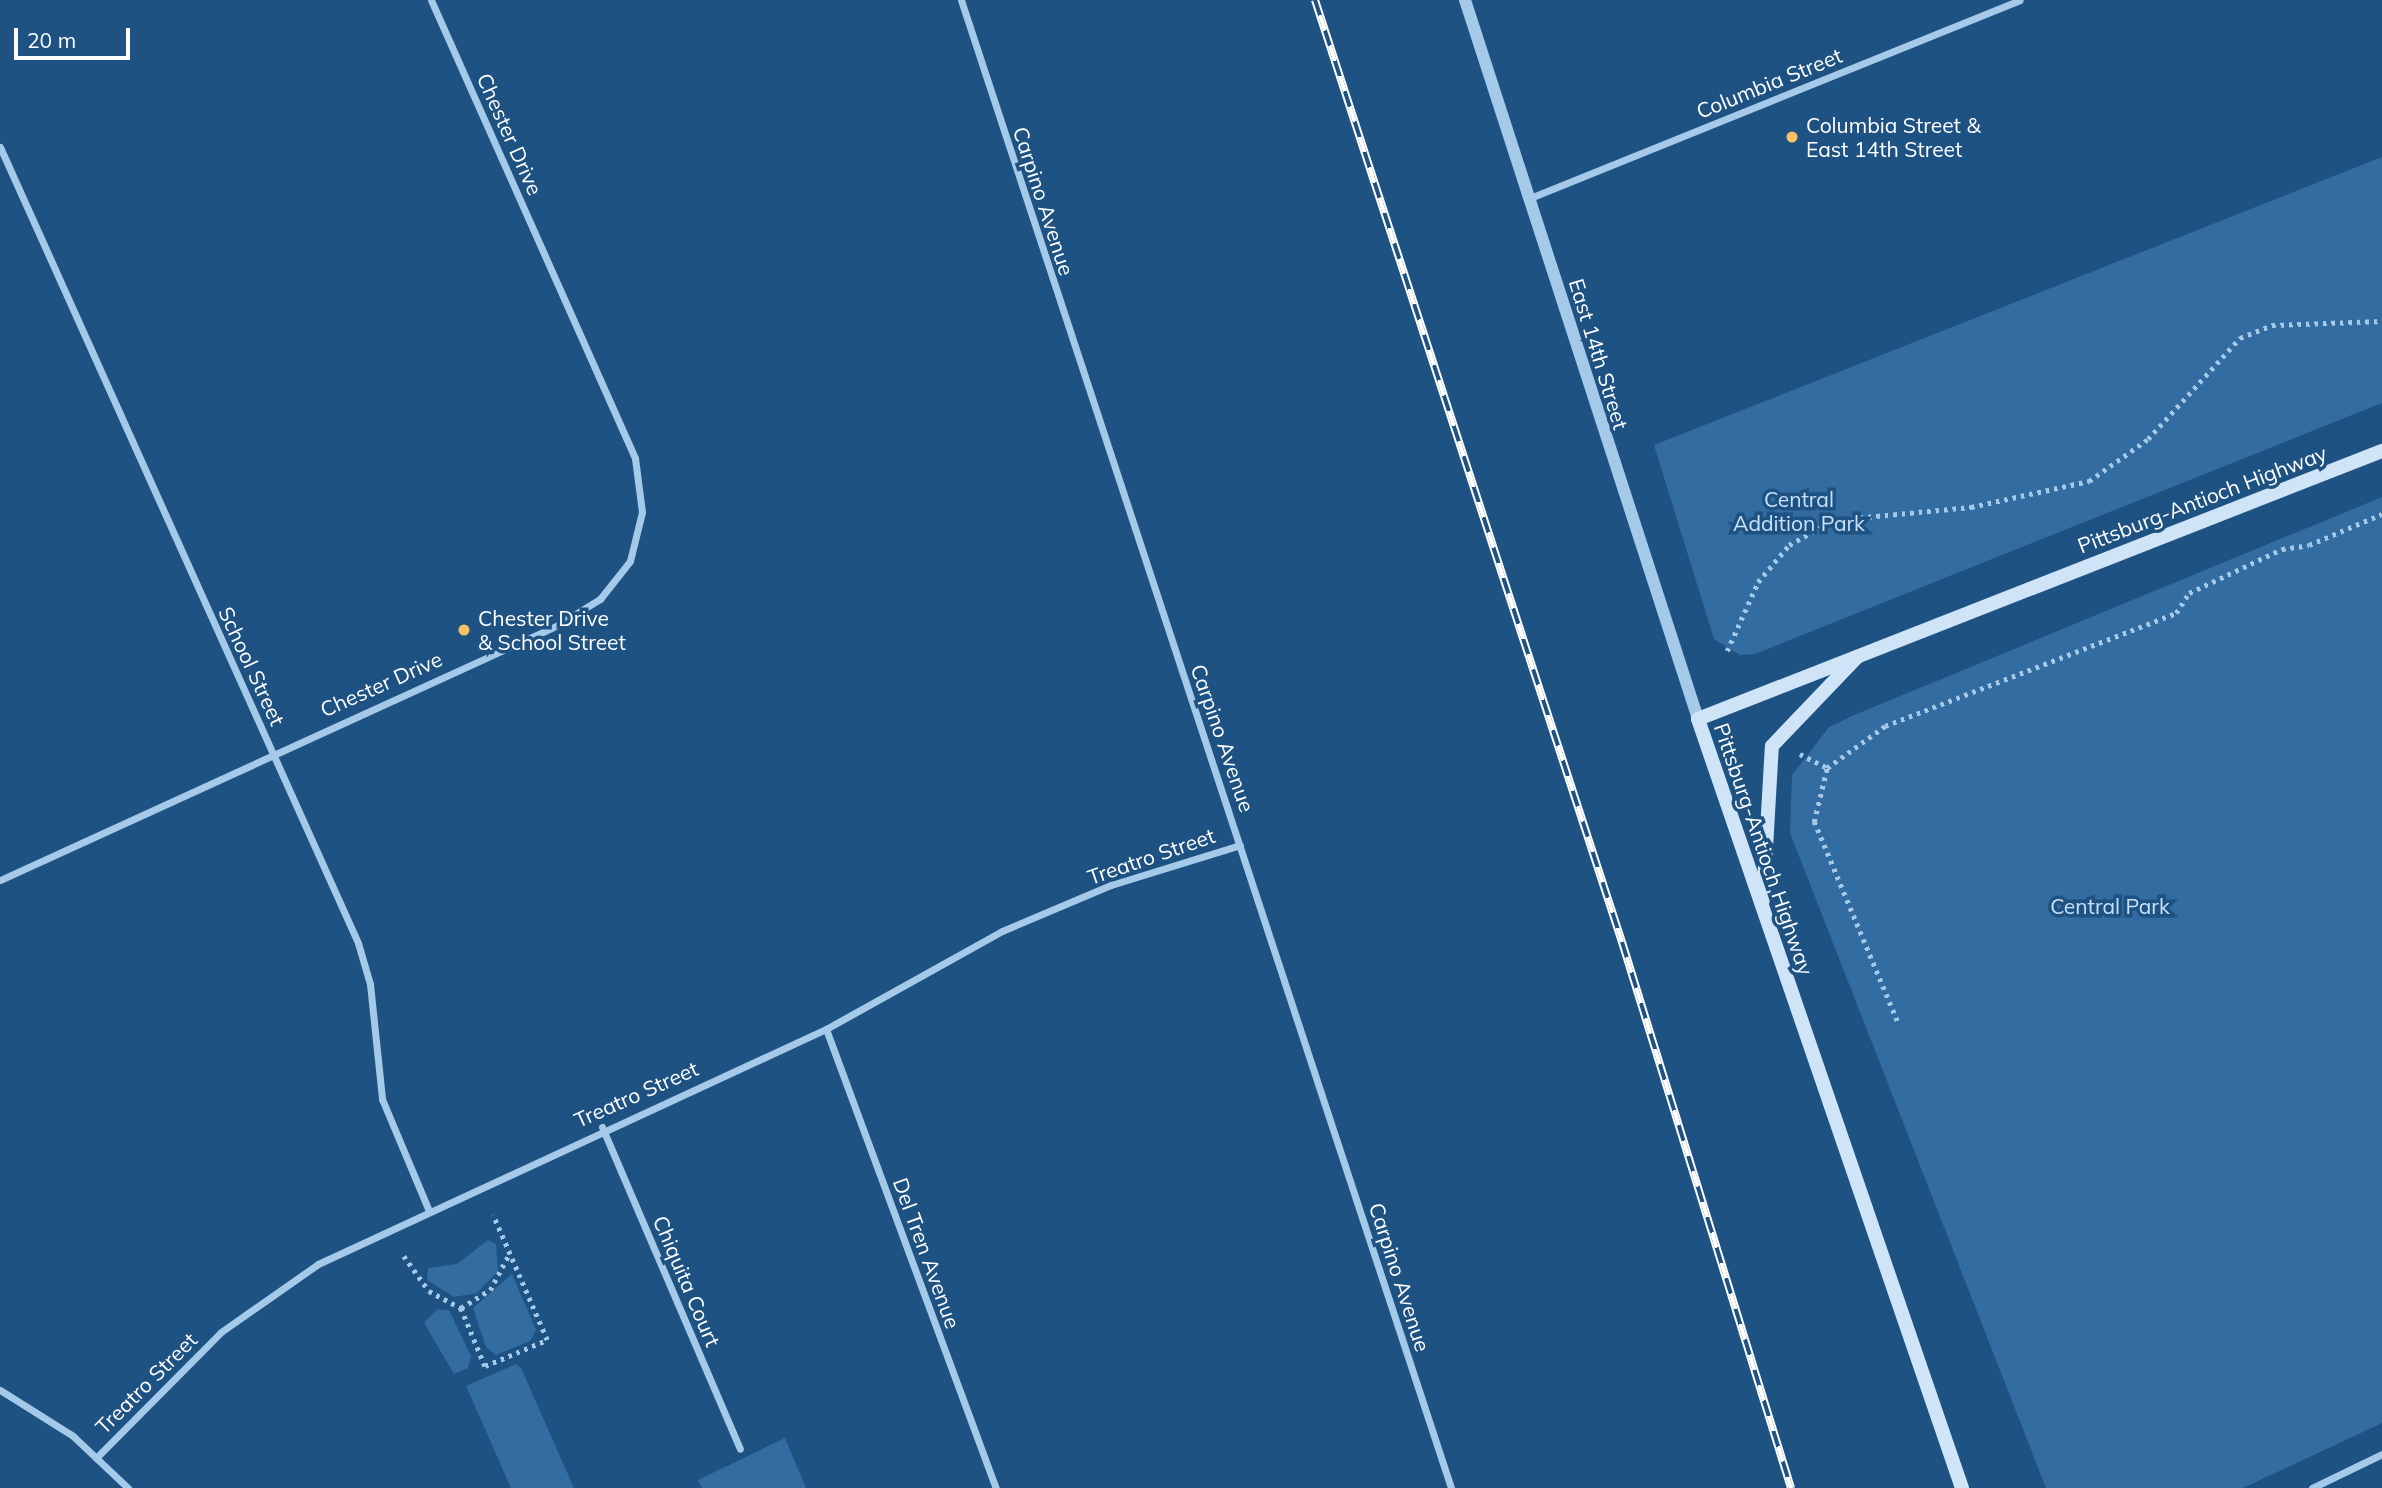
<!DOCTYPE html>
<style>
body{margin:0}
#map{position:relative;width:2382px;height:1488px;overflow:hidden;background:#1e5282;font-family:Mulish,sans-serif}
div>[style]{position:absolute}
.green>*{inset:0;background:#326ca1}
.path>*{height:4.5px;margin-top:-2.25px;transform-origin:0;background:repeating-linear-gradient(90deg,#a5c9e9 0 3.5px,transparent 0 8.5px)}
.minor>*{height:7px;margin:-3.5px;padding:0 3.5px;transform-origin:3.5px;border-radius:3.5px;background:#a5c9e9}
.tertiary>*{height:12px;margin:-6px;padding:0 6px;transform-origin:6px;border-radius:6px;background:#a5c9e9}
.secondary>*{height:14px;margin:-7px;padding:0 7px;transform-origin:7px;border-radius:7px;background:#d0e4f7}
.rail>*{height:8px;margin-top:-4px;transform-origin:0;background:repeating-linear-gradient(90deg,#1e5282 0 16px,#fff 0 32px);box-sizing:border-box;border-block:2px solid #fff}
.dots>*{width:19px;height:19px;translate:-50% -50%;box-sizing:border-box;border:4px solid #1e5282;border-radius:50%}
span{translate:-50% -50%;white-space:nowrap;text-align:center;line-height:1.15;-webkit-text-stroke:7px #1e5282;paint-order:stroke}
.street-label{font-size:21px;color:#fff}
.poi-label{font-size:21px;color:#fff}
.left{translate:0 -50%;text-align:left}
.park-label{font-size:21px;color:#c9e1f7}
.scale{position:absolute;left:14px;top:28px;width:116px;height:32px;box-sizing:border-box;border:4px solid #fff;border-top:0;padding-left:9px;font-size:21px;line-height:24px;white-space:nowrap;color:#fff;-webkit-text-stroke:5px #1e5282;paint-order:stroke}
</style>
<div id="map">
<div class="green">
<div style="clip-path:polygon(2382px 157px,2382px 403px,1755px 654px,1740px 655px,1714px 639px,1654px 445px)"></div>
<div style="clip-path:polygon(2382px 497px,2382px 1423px,2243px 1488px,2046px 1488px,1790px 833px,1792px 775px,1829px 727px,1852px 716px)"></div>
<div style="clip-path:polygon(488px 1240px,496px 1244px,498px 1271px,477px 1293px,454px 1297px,427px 1280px,428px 1268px,457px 1264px)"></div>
<div style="clip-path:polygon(512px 1274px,536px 1330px,530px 1341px,496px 1355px,486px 1347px,473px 1308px)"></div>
<div style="clip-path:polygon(437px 1309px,449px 1310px,471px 1356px,468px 1368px,454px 1374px,424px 1323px)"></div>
<div style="clip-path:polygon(516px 1364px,521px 1368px,574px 1488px,511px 1488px,466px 1386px)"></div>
<div style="clip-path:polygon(785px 1438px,806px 1488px,702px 1488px,698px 1480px)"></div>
</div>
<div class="path">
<div style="left:1727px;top:651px;width:76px;rotate:-65.8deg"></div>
<div style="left:1758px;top:582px;width:48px;rotate:-50deg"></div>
<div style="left:1789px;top:545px;width:51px;rotate:-29.1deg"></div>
<div style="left:1834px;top:520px;width:138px;rotate:-5.4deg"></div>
<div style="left:1971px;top:507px;width:121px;rotate:-12.4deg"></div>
<div style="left:2089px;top:481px;width:72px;rotate:-35.4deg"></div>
<div style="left:2148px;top:439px;width:137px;rotate:-47.7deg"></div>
<div style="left:2240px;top:338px;width:35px;rotate:-22deg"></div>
<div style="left:2272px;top:325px;width:110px;rotate:-2.1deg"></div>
<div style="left:1800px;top:754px;width:30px;rotate:27deg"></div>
<div style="left:1897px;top:1021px;width:216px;rotate:-112.6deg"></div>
<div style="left:1814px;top:822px;width:56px;rotate:-76.5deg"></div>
<div style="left:1827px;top:768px;width:72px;rotate:-35.9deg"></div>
<div style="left:1885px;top:726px;width:312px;rotate:-21.2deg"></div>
<div style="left:2176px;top:613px;width:24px;rotate:-57deg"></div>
<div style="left:2189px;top:593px;width:103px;rotate:-25.3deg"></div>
<div style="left:2282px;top:549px;width:27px;rotate:-8deg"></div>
<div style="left:2309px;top:545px;width:79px;rotate:-23deg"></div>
<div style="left:404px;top:1256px;width:43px;rotate:54.5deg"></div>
<div style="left:429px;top:1291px;width:36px;rotate:28deg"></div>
<div style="left:461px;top:1308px;width:34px;rotate:-32deg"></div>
<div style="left:490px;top:1290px;width:40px;rotate:-62deg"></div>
<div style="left:461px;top:1308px;width:63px;rotate:67.5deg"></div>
<div style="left:485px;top:1366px;width:67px;rotate:-22.8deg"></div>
<div style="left:547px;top:1340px;width:136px;rotate:-113.4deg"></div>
</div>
<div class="minor">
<div style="left:961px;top:0;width:1567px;rotate:71.77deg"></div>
<div style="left:0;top:147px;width:873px;rotate:65.78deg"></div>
<div style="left:358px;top:943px;width:43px;rotate:73.7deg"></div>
<div style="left:370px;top:984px;width:116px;rotate:84deg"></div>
<div style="left:382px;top:1099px;width:121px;rotate:67.2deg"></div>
<div style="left:1530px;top:198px;width:528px;rotate:-22deg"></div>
<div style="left:0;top:880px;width:611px;rotate:-24.55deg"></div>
<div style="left:556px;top:626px;width:52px;rotate:-31.5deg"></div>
<div style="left:600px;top:599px;width:48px;rotate:-51.7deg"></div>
<div style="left:630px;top:561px;width:50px;rotate:-76.2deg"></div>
<div style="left:642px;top:512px;width:54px;rotate:-97.4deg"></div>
<div style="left:635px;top:458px;width:501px;rotate:-114.01deg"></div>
<div style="left:826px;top:1029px;width:489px;rotate:69.7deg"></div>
<div style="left:602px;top:1127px;width:350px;rotate:66.8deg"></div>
<div style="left:0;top:1390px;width:86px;rotate:32.2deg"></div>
<div style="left:73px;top:1436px;width:76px;rotate:43.4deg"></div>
<div style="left:96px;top:1458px;width:177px;rotate:-45.2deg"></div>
<div style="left:221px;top:1332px;width:118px;rotate:-35deg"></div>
<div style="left:318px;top:1264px;width:560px;rotate:-24.83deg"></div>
<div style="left:826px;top:1029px;width:201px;rotate:-29.1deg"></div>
<div style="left:1002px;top:931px;width:118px;rotate:-22.9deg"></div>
<div style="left:1111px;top:885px;width:135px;rotate:-17.2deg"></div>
<div style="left:2312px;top:1488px;width:78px;rotate:-25.9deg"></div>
</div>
<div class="tertiary">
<div style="left:1465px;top:0;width:756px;rotate:72.04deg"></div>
</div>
<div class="secondary">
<div style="left:1763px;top:900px;width:154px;rotate:-86.7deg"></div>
<div style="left:1772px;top:746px;width:123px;rotate:-46.3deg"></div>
<div style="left:1962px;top:1488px;width:813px;rotate:-108.95deg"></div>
<div style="left:1698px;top:719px;width:735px;rotate:-21.4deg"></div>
</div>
<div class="rail">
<div style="left:1315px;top:0;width:991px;rotate:71.95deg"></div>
<div style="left:1622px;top:942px;width:572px;rotate:72.8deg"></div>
</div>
<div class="dots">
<div style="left:1792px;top:137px;background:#f8c164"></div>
<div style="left:464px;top:630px;background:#f8c164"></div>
</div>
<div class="street-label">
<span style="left:1769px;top:83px;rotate:-22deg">Columbia Street</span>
<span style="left:510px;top:134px;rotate:66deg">Chester Drive</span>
<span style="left:1044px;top:201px;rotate:72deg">Carpino Avenue</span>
<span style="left:1599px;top:354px;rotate:73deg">East 14th Street</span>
<span style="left:2202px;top:499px;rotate:-21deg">Pittsburg-Antioch Highway</span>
<span style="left:252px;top:666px;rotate:65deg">School Street</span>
<span style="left:381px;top:684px;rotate:-24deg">Chester Drive</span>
<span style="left:1223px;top:738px;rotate:71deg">Carpino Avenue</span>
<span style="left:1764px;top:849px;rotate:71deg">Pittsburg-Antioch Highway</span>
<span style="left:1151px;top:856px;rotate:-19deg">Treatro Street</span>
<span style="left:636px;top:1094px;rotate:-24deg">Treatro Street</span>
<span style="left:927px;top:1253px;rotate:70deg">Del Tren Avenue</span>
<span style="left:1400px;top:1277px;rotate:72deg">Carpino Avenue</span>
<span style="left:687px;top:1281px;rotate:67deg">Chiquita Court</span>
<span style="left:146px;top:1383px;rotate:-45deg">Treatro Street</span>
</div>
<div class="poi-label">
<span class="left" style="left:1806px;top:137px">Columbia Street &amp;<br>East 14th Street</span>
<span class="left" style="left:478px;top:630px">Chester Drive<br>&amp; School Street</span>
</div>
<div class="park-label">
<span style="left:1799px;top:511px">Central<br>Addition Park</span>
<span style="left:2110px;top:906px">Central Park</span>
</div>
<div class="scale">20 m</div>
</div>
